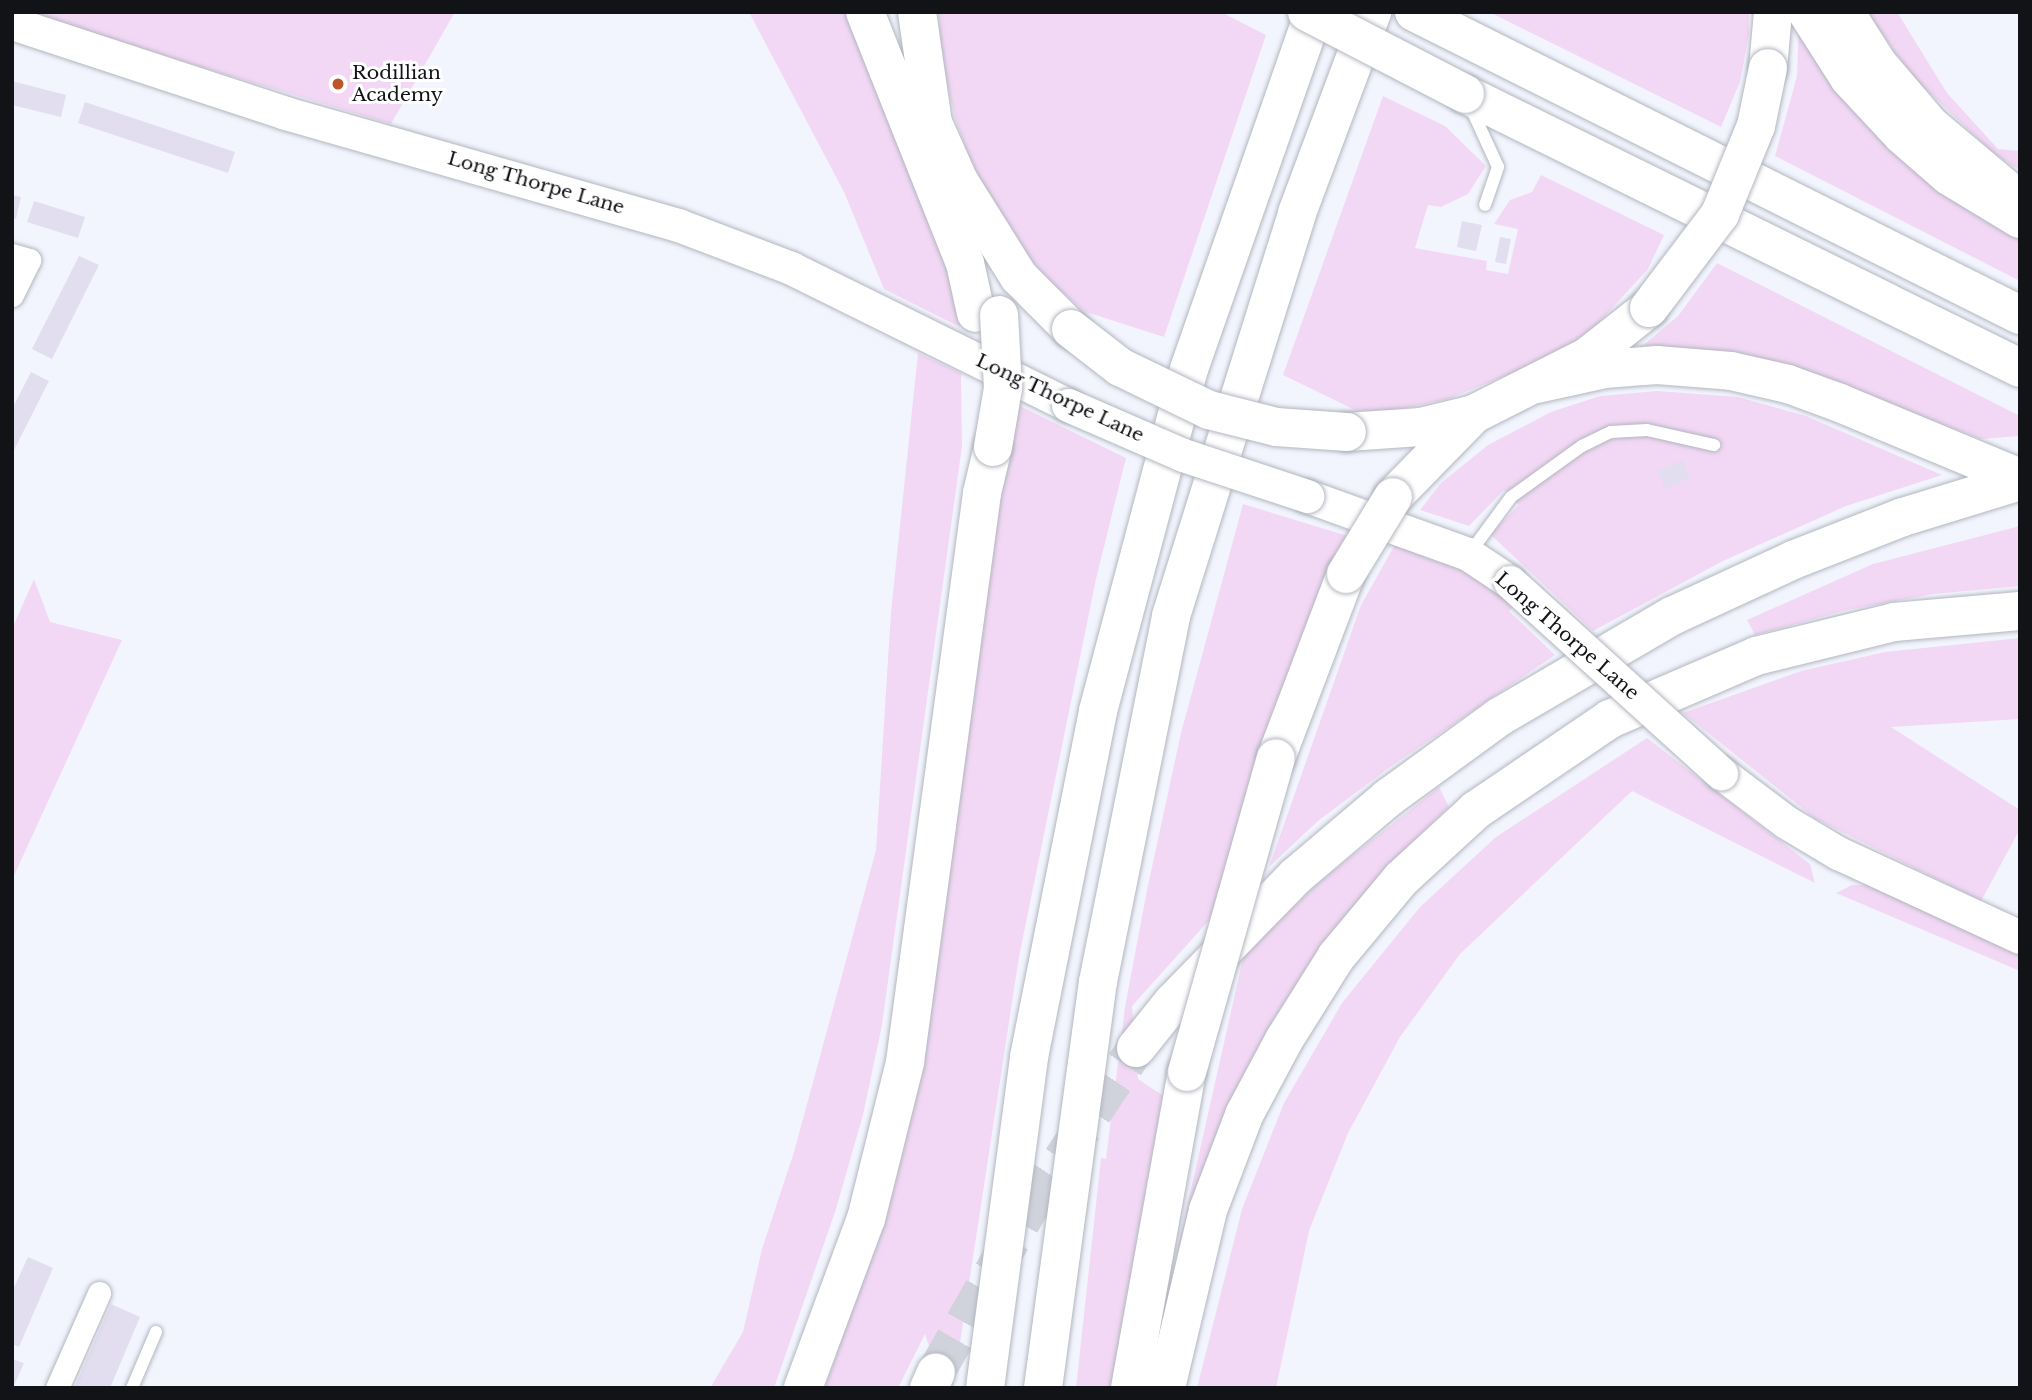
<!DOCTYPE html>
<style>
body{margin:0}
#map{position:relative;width:2032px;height:1400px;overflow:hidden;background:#f2f5fe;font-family:"Libre Baskerville",serif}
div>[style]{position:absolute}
.green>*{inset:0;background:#f3d8f6}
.building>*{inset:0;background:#e2def0}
.highway-tunnel>*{height:38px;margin-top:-19px;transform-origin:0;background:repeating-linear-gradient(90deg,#d0d3db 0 38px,transparent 0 57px)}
.roads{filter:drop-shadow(0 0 2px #b3b6bf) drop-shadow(0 0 2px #b3b6bf)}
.lane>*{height:12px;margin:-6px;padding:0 6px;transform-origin:6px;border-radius:6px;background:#fff}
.street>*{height:23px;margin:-11.5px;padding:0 11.5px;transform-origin:11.5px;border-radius:11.5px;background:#fff}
.secondary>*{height:33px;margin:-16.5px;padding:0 16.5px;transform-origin:16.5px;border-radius:16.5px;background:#fff}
.highway>*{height:38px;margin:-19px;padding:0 19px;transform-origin:19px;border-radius:19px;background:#fff}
.bridges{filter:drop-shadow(0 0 2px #b3b6bf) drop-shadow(0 0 2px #b3b6bf)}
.secondary-bridge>*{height:33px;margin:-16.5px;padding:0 16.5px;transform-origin:16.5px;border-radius:16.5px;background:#fff}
.highway-bridge>*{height:38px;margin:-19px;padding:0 19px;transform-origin:19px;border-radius:19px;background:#fff}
.dots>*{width:19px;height:19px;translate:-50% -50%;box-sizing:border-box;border:4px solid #fff;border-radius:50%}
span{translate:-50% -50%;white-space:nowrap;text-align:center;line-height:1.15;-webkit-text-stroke:6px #fff;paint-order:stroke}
.poi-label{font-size:19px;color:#111316}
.left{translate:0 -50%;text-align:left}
.street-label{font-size:19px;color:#111316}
.frame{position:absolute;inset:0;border:14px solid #111316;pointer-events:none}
</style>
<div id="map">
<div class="green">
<div style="clip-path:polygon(18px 12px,455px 12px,391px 124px)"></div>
<div style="clip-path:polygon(749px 12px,851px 12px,960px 301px,960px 327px,884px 289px,844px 192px)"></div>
<div style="clip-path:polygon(939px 12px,1221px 12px,1266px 35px,1164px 337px,1086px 312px,1052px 284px,1011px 236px,977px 178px,955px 118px,940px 51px)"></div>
<div style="clip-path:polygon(1489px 12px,1749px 12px,1749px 34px,1740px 82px,1721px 127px)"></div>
<div style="clip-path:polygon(1867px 12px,1897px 12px,1947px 93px,1998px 149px,2020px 151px,2020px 170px,1994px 154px,1911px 75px)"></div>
<div style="clip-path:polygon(1799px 22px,2020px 233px,2020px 281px,1775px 156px,1797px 76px)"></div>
<div style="clip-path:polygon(1383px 96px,1445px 126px,1486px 166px,1468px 194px,1441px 207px,1428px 205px,1415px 248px,1487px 261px,1486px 270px,1508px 274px,1518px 229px,1494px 224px,1510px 200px,1532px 192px,1541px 175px,1664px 235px,1648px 269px,1593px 329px,1554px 356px,1448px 399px,1396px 410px,1357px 411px,1283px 375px)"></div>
<div style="clip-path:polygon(1717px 263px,2020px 416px,2020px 436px,1981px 439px,1847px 388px,1634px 353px,1678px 316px)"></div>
<div style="clip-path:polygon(918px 353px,961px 373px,962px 446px,882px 1025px,863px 1115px,836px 1209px,774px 1388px,710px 1388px,743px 1332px,762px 1249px,794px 1152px,876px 850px,891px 612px)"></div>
<div style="clip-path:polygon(1657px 391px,1738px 397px,1806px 416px,1942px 475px,1846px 506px,1723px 561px,1593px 631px,1490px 534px,1519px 505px,1504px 490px,1469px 526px,1420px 510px,1441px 483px,1488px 445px,1551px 412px,1600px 396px)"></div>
<div style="clip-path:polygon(1018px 405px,1126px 458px,1096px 579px,1019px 957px,953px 1388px,943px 1388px,925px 1334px,898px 1388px,825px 1388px,881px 1222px,1003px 452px,1012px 453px)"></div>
<div style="clip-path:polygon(1243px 504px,1348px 536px,1211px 918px,1132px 1006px,1138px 1079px,1165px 1097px,1113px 1388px,1076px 1388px,1101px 1158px,1106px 1159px,1125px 1007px,1147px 890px,1181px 733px)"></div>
<div style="clip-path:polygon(2020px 526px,2020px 586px,1933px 594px,1847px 610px,1755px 635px,1747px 620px,1873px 564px)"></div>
<div style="clip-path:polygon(1397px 541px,1459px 564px,1516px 605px,1509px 611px,1555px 655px,1390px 767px,1318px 821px,1269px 867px,1361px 605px)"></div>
<div style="clip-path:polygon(34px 579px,50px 622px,122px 640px,12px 880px,12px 629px)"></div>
<div style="clip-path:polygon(2020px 638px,2020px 719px,1891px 727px,2020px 810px,2020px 829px,1981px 901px,1816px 819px,1683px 713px,1801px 671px,1885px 652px)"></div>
<div style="clip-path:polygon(1647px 738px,1810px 864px,1815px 883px,1632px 791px,1460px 954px,1400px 1037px,1348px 1133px,1309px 1231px,1276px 1388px,1197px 1388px,1242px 1209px,1284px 1103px,1342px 1003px,1420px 907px,1496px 837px)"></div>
<div style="clip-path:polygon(1439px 787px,1449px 807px,1385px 869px,1327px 940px,1275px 1017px,1230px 1100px,1176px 1256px,1244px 954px,1323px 879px)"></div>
<div style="clip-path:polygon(1852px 885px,1869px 885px,2020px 955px,2020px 971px,1836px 893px)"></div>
</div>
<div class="building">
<div style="clip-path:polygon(12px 81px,66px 95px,61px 117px,12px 105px)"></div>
<div style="clip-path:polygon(85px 102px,235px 152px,228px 173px,78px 123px)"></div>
<div style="clip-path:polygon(12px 195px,21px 197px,16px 219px,12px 218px)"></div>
<div style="clip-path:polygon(34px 201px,85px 217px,78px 238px,27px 222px)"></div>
<div style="clip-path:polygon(1462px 221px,1482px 225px,1476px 251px,1457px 247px)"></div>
<div style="clip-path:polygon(1500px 237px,1511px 239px,1506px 264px,1495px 262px)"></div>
<div style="clip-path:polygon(79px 256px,99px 265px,52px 359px,32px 349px)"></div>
<div style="clip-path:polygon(31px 372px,49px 381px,12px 454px,12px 409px)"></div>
<div style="clip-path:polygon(1682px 460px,1690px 478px,1665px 489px,1657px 471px)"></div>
<div style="clip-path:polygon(28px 1257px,53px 1268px,19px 1347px,12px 1344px,12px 1292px)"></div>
<div style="clip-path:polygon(111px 1304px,140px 1317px,110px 1388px,74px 1388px)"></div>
<div style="clip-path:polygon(12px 1359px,24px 1363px,13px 1388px,12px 1388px)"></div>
</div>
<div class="highway-tunnel">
<div style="left:936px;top:1372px;width:190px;rotate:-60.3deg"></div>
<div style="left:1030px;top:1207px;width:191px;rotate:-56.3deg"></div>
</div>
<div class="roads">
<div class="lane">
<div style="left:1471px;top:108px;width:65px;rotate:65.4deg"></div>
<div style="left:1498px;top:167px;width:40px;rotate:108.9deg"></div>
<div style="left:1469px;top:554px;width:71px;rotate:-53.6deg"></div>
<div style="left:1511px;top:497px;width:87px;rotate:-35.7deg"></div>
<div style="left:1582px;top:446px;width:32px;rotate:-26deg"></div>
<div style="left:1611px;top:432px;width:36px;rotate:-3deg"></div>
<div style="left:1647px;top:430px;width:69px;rotate:12.6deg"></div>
<div style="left:132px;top:1388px;width:61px;rotate:-66.8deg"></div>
</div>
<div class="street">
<div style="left:12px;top:255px;width:18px;rotate:16deg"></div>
<div style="left:29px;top:260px;width:39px;rotate:116deg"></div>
<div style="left:57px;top:1388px;width:104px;rotate:-66.1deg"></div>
</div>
<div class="secondary">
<div style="left:12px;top:23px;width:287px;rotate:18.2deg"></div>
<div style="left:285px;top:113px;width:409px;rotate:15.9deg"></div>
<div style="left:678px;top:225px;width:121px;rotate:20.8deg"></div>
<div style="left:791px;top:268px;width:309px;rotate:26.3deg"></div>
<div style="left:1307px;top:496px;width:171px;rotate:19.8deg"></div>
<div style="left:1468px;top:554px;width:50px;rotate:33.7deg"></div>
<div style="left:1721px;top:773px;width:81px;rotate:37deg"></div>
<div style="left:1786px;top:822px;width:61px;rotate:30.8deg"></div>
<div style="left:1838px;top:853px;width:200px;rotate:24.8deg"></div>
</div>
<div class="highway">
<div style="left:865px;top:12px;width:270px;rotate:68.3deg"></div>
<div style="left:965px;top:263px;width:51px;rotate:77.6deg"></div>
<div style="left:917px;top:12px;width:112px;rotate:81.8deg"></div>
<div style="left:933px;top:123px;width:64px;rotate:65.9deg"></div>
<div style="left:959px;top:181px;width:113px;rotate:58deg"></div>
<div style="left:1019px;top:277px;width:74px;rotate:45deg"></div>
<div style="left:1414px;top:12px;width:678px;rotate:26.57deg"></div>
<div style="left:1807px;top:12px;width:78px;rotate:57.5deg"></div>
<div style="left:1849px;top:78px;width:78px;rotate:47.1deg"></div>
<div style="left:1902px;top:135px;width:62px;rotate:41.1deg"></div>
<div style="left:1949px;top:176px;width:83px;rotate:31.2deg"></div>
<div style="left:1845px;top:12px;width:62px;rotate:57.6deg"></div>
<div style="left:1878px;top:64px;width:80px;rotate:49.6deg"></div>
<div style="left:1930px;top:125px;width:98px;rotate:40deg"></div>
<div style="left:1768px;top:68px;width:56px;rotate:-84.9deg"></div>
<div style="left:1465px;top:94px;width:619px;rotate:26.28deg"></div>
<div style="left:1537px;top:384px;width:70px;rotate:-12.4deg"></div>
<div style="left:1605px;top:369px;width:52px;rotate:-4.4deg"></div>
<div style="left:1657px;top:365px;width:74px;rotate:4.6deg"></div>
<div style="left:1731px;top:371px;width:58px;rotate:12.8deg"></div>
<div style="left:1788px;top:384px;width:55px;rotate:20.1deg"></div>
<div style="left:1840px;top:403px;width:195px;rotate:22.6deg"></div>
<div style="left:1347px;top:432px;width:74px;rotate:-3.9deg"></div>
<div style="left:1421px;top:427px;width:55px;rotate:-13.8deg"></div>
<div style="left:1474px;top:414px;width:127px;rotate:-26.8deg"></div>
<div style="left:1587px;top:357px;width:79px;rotate:-38.3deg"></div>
<div style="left:1393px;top:497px;width:116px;rotate:-45.7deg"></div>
<div style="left:1276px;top:758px;width:197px;rotate:-69.2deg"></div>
<div style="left:1136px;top:1048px;width:59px;rotate:-51.2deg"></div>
<div style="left:1173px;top:1002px;width:176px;rotate:-45.7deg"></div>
<div style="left:1296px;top:876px;width:121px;rotate:-40.3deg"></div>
<div style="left:1388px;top:798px;width:137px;rotate:-36.1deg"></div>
<div style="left:1499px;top:717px;width:200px;rotate:-30.3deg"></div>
<div style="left:1672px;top:616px;width:133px;rotate:-24.8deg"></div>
<div style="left:1793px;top:560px;width:118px;rotate:-21.4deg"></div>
<div style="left:1903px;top:517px;width:122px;rotate:-17.1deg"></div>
<div style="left:803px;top:1388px;width:180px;rotate:-69.6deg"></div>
<div style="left:866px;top:1219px;width:162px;rotate:-76deg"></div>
<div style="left:905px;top:1062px;width:574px;rotate:-82.29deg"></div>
<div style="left:982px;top:493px;width:47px;rotate:-76.6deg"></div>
<div style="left:929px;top:1388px;width:17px;rotate:-66deg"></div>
<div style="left:985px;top:1388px;width:334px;rotate:-82.4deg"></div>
<div style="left:1029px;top:1057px;width:353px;rotate:-78.7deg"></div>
<div style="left:1098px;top:711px;width:354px;rotate:-75.1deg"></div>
<div style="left:1189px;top:369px;width:378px;rotate:-70.7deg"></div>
<div style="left:1043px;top:1388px;width:410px;rotate:-82.3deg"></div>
<div style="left:1098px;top:982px;width:373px;rotate:-78.7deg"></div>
<div style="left:1171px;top:616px;width:422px;rotate:-72.6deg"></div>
<div style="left:1297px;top:213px;width:215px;rotate:-69.5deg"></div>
<div style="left:1130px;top:1388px;width:321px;rotate:-79.8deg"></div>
<div style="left:1166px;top:1388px;width:183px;rotate:-76.7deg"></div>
<div style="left:1208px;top:1210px;width:102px;rotate:-69.2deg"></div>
<div style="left:1244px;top:1115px;width:85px;rotate:-61.9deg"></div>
<div style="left:1284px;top:1040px;width:98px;rotate:-57.9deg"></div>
<div style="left:1336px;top:957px;width:102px;rotate:-50.2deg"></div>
<div style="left:1401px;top:879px;width:102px;rotate:-42.6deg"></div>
<div style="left:1476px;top:810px;width:162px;rotate:-34.2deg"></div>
<div style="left:1610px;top:719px;width:159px;rotate:-23.3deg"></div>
<div style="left:1756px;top:656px;width:142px;rotate:-13.8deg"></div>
<div style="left:1894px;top:622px;width:126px;rotate:-5deg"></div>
</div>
</div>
<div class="bridges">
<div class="secondary-bridge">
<div style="left:1068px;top:405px;width:125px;rotate:23.5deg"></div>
<div style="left:1183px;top:455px;width:131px;rotate:18.3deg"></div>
<div style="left:1510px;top:582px;width:285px;rotate:42.2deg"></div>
</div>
<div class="highway-bridge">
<div style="left:1307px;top:12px;width:178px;rotate:27.4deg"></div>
<div style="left:1649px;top:308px;width:118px;rotate:-52.9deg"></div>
<div style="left:1720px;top:214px;width:95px;rotate:-67.8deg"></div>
<div style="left:1756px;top:126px;width:59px;rotate:-78.3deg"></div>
<div style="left:1071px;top:329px;width:62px;rotate:37.8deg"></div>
<div style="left:1120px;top:367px;width:99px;rotate:25.8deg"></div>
<div style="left:1209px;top:410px;width:69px;rotate:14.2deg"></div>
<div style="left:1276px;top:427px;width:71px;rotate:4deg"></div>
<div style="left:993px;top:447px;width:60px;rotate:-80.4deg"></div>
<div style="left:1003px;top:388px;width:73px;rotate:-93.1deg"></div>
<div style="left:1346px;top:574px;width:90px;rotate:-58.6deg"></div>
<div style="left:1187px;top:1072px;width:326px;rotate:-74.2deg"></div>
</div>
</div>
<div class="dots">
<div style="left:338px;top:84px;background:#bc552b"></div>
</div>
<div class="poi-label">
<span class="left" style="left:352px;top:84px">Rodillian<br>Academy</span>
</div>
<div class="street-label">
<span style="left:536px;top:183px;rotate:16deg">Long Thorpe Lane</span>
<span style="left:1060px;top:398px;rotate:25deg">Long Thorpe Lane</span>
<span style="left:1567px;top:636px;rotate:41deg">Long Thorpe Lane</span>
</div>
<div class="frame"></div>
</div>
